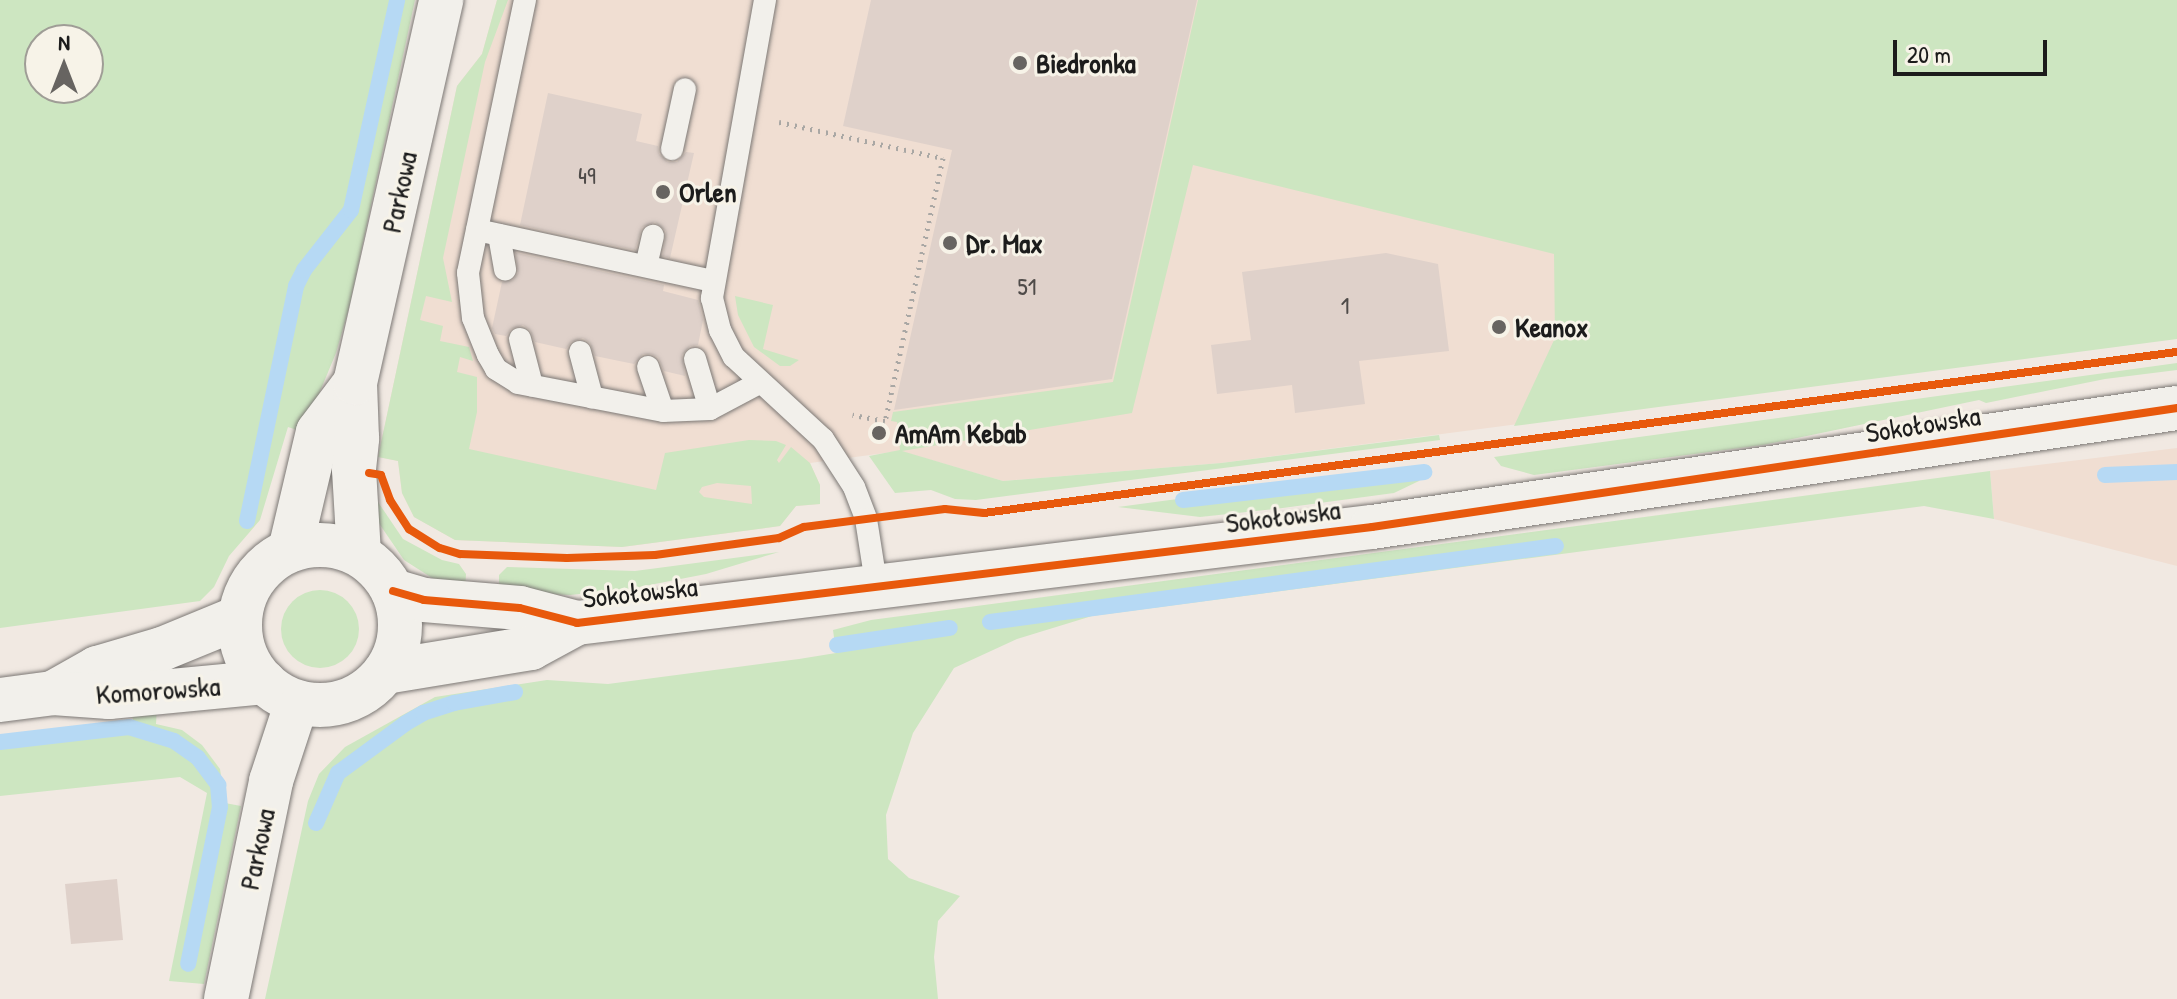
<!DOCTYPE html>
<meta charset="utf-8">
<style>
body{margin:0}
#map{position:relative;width:2177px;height:999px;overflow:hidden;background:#f1e9e2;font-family:"Patrick Hand",sans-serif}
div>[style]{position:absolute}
.built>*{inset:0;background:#f0ded2}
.green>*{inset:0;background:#cde6c1}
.round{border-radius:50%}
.stream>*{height:16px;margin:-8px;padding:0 8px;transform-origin:8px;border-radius:8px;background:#b6d9f4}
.building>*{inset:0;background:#dfd1ca}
.path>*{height:5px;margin-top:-2.5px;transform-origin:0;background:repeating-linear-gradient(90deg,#a9a7a4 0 2px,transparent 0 8px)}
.roads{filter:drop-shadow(0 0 2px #7c7875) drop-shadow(0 0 2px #7c7875)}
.lane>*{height:22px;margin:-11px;padding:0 11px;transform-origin:11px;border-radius:11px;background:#f2f0eb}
.street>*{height:44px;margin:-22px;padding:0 22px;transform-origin:22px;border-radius:22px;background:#f2f0eb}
.secondary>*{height:44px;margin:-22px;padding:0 22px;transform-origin:22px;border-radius:22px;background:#f2f0eb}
.secondary>.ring{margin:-22px;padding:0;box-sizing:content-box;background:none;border:44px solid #f2f0eb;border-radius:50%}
.cycleway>*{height:8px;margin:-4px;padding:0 4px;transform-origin:4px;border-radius:4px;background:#e8590c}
.dots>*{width:22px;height:22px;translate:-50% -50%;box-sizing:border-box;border:4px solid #f7f3e8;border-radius:50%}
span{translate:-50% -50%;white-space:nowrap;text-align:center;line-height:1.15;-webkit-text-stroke:6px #f7f3e8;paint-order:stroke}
.number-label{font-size:24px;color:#4f4b49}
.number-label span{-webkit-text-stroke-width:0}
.poi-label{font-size:28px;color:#1c1c1c;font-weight:700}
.left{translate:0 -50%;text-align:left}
.street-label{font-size:28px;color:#1c1c1c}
.north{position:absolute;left:24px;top:24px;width:80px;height:80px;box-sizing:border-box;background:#f7f3e8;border:2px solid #9f9d96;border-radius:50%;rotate:0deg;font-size:22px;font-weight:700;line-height:32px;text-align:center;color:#1c1c1c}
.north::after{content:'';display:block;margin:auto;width:28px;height:36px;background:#676461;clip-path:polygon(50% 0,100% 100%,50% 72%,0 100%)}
.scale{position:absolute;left:1893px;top:40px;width:154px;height:36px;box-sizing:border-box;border:4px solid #1c1c1c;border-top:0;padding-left:10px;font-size:24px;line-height:28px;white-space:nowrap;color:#1c1c1c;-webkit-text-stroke:6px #f7f3e8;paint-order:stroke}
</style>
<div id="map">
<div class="built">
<div style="clip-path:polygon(497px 0,1232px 0,1555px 254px,1983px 363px,1221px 463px,1003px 481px,900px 451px,810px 463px,820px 485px,820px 504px,796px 506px,780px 526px,622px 547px,455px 540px,414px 517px,402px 493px,398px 461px,378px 457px,457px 86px,482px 54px)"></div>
<div style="clip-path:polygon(2177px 448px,2177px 566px,1994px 519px,1990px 471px)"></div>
</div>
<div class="green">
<div style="clip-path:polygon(evenodd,0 0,415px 0,349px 308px,336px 353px,303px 432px,288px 427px,260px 520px,229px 556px,214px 587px,200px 601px,0 628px,0 0,40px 40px,88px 40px,88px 88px,40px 88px,40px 40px)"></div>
<div style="clip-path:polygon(evenodd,497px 0,508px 0,485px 62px,443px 258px,452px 302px,426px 296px,420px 320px,443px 326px,440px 341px,469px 347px,473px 361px,460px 357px,457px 372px,477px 377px,477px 412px,469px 449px,656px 490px,665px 453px,749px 440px,776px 441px,786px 445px,777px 460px,779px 463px,791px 447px,810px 463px,820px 485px,820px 504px,796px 506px,780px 526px,622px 547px,455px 540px,414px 517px,402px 493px,398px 461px,378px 457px,457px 86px,482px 54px,497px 0,717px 483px,751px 486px,752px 504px,704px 497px,699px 492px,702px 487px,717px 483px)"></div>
<div style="clip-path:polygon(1198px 0,2177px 0,2177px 339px,1514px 426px,1555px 338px,1554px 254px,1193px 165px,1132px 413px,902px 451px,1003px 481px,1221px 463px,1439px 435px,1440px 440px,976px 500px,955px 499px,931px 490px,895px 493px,869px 456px,900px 450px,897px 422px,891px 421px,893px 412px,1113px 382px)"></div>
<div style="clip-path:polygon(735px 296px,773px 305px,763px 349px,799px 360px,790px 366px,780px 366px,754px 347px,738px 315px)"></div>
<div style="clip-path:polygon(2177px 363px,2177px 370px,2105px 379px,1986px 403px,1979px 400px,1763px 445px,1534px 475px,1501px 466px,1494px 457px)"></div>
<div style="clip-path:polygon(1429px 465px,1419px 481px,1394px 493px,1275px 509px,1200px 517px,1118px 507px)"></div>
<div style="clip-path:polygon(1990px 471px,1994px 519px,1924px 506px,1092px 616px,1017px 639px,954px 668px,913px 733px,886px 815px,888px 859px,909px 878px,960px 896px,938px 921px,934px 957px,938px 999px,265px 999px,308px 801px,319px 774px,345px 747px,435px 697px,547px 680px,608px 684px,799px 659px,836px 653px,833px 630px,871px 620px)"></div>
<div style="clip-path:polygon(378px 502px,403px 539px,442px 560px,459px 564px,466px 574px,465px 589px,443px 585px,404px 560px,374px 516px)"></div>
<div style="clip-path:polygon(779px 552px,706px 574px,629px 589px,570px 595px,499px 592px,499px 575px,507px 567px,635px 571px)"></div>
<div class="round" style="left:281px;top:590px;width:78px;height:78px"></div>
<div style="clip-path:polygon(157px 708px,156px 724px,182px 730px,202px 745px,220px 769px,225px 803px,241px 806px,204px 984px,169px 981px,207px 793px,180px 777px,0 796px,0 748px,134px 734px,132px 709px)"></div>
</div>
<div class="stream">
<div style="left:2105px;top:475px;width:72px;rotate:-2.4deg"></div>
<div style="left:1183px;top:500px;width:243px;rotate:-6.6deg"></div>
<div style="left:247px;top:521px;width:240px;rotate:-78.2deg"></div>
<div style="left:296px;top:286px;width:18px;rotate:-63deg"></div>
<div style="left:304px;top:270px;width:76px;rotate:-51.9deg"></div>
<div style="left:351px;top:210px;width:215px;rotate:-77.6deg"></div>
<div style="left:990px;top:622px;width:571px;rotate:-7.65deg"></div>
<div style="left:837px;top:645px;width:114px;rotate:-8.6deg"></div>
<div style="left:0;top:742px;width:130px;rotate:-6.6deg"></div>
<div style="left:129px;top:727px;width:47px;rotate:17.3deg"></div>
<div style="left:174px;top:741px;width:29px;rotate:35deg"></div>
<div style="left:198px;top:758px;width:34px;rotate:53deg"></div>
<div style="left:218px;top:785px;width:22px;rotate:85deg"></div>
<div style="left:220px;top:807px;width:160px;rotate:101.5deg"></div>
<div style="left:316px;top:823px;width:55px;rotate:-66.3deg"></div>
<div style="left:338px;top:773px;width:84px;rotate:-36.3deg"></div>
<div style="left:406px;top:723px;width:20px;rotate:-30deg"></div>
<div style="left:423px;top:713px;width:33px;rotate:-18deg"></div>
<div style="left:454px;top:703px;width:62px;rotate:-10.2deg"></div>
</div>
<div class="building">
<div style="clip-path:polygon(871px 0,1197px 0,1112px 379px,894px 410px,952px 150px,843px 126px)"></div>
<div style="clip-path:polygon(548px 93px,642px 114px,636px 141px,658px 146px,659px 154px,668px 162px,677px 162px,686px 152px,694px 153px,670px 258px,663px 256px,666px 231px,655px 222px,642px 227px,635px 250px,520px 225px)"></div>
<div style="clip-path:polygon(516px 253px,664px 285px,663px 291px,698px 300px,703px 320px,698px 345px,690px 346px,682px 355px,685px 376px,664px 371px,658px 357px,651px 354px,643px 354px,634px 364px,595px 356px,590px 343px,583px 338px,571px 342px,566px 349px,535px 342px,530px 330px,523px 325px,511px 329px,506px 336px,495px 334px,492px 328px,502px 282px,513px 280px,518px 273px)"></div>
<div style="clip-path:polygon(1386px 253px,1438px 264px,1449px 351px,1359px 361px,1365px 404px,1295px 413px,1292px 385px,1217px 394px,1211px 345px,1251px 340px,1242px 272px)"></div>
<div style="clip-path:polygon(117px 879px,123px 940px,71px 944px,65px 884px)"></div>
</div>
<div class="path">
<div style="left:779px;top:122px;width:168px;rotate:12.4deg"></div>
<div style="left:943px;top:158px;width:269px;rotate:102.4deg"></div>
<div style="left:885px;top:421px;width:33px;rotate:-169deg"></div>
</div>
<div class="roads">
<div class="lane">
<div style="left:525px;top:0;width:279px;rotate:101.8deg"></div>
<div style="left:468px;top:273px;width:45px;rotate:83.7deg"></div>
<div style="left:473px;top:318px;width:40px;rotate:68deg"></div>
<div style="left:488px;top:355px;width:16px;rotate:60deg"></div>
<div style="left:496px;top:369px;width:26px;rotate:32deg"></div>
<div style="left:518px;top:383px;width:148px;rotate:10.9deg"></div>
<div style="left:663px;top:411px;width:47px;rotate:-2.4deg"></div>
<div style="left:710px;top:409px;width:55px;rotate:-28deg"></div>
<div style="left:765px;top:0;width:303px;rotate:100.1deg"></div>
<div style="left:712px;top:298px;width:33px;rotate:76deg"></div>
<div style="left:720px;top:330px;width:30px;rotate:63deg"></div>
<div style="left:734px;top:357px;width:121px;rotate:42.7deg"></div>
<div style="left:823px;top:439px;width:57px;rotate:57.1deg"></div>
<div style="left:854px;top:487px;width:34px;rotate:69deg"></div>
<div style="left:866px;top:519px;width:71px;rotate:81.1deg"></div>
<div style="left:672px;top:149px;width:61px;rotate:-77.8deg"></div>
<div style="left:477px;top:230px;width:240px;rotate:12.2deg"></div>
<div style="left:499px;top:235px;width:35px;rotate:80deg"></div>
<div style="left:646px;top:266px;width:31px;rotate:-77deg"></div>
<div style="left:520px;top:339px;width:48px;rotate:75.4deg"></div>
<div style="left:580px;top:352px;width:47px;rotate:75.1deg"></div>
<div style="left:695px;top:359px;width:52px;rotate:73.3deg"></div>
<div style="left:648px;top:367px;width:46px;rotate:71.2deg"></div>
</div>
<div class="street">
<div style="left:226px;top:999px;width:223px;rotate:-78.3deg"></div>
<div style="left:271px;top:781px;width:83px;rotate:-71.8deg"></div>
</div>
<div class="secondary">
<div class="ring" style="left:240px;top:545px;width:116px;height:116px"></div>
<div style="left:290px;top:550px;width:121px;rotate:-76.7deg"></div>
<div style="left:318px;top:432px;width:61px;rotate:-52.9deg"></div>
<div style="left:359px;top:554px;width:85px;rotate:-93.4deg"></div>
<div style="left:354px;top:469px;width:31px;rotate:-84deg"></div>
<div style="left:357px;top:438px;width:55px;rotate:-92.1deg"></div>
<div style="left:355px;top:383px;width:393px;rotate:-77.3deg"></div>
<div style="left:393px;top:591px;width:32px;rotate:16deg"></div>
<div style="left:424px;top:600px;width:96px;rotate:4.8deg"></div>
<div style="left:520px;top:608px;width:59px;rotate:14.7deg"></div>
<div style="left:577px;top:623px;width:801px;rotate:-6.89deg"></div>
<div style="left:1372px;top:527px;width:814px;rotate:-8.41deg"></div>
<div style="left:385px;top:672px;width:148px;rotate:-9.3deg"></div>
<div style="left:531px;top:648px;width:52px;rotate:-28.5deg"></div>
<div style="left:53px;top:693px;width:51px;rotate:-29.6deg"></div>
<div style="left:97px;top:668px;width:68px;rotate:-16.3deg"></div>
<div style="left:162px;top:649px;width:84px;rotate:-22.3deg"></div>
<div style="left:0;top:700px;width:53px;rotate:-7.5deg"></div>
<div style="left:53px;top:693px;width:56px;rotate:4.1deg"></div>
<div style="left:109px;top:697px;width:156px;rotate:-5.5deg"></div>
</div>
</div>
<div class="cycleway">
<div style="left:369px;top:473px;width:12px;rotate:9deg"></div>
<div style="left:381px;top:475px;width:27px;rotate:70deg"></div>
<div style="left:390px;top:500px;width:35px;rotate:57deg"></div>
<div style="left:409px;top:529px;width:36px;rotate:32deg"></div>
<div style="left:440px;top:548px;width:21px;rotate:17deg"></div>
<div style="left:460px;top:554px;width:107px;rotate:2.1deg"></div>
<div style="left:567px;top:558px;width:88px;rotate:-2deg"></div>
<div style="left:655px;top:555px;width:125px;rotate:-7.8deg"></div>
<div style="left:779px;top:538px;width:27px;rotate:-24deg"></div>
<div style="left:804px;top:527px;width:142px;rotate:-7.3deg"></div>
<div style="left:945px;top:509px;width:39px;rotate:6deg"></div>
<div style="left:984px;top:513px;width:1204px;rotate:-7.69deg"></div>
<div style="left:393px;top:591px;width:32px;rotate:16deg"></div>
<div style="left:424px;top:600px;width:96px;rotate:4.8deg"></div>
<div style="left:520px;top:608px;width:59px;rotate:14.7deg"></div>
<div style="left:577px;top:623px;width:801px;rotate:-6.89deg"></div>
<div style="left:1372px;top:527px;width:814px;rotate:-8.41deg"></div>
</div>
<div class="dots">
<div style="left:1020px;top:63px;background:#676461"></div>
<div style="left:663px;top:192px;background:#676461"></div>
<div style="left:950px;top:243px;background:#676461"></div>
<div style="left:1499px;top:327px;background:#676461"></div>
<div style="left:879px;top:433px;background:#676461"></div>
</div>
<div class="number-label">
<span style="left:587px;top:176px">49</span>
<span style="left:1027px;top:287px">51</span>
<span style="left:1345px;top:306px">1</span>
</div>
<div class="poi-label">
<span class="left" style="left:1036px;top:63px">Biedronka</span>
<span class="left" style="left:679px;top:192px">Orlen</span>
<span class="left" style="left:966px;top:243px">Dr. Max</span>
<span class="left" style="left:1515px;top:327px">Keanox</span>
<span class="left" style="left:895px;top:433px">AmAm Kebab</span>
</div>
<div class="street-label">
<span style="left:399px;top:192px;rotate:-78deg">Parkowa</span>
<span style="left:1923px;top:424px;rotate:-9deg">Sokołowska</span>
<span style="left:1283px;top:516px;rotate:-7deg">Sokołowska</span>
<span style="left:640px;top:592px;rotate:-6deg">Sokołowska</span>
<span style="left:158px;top:690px;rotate:-4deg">Komorowska</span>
<span style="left:257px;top:849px;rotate:-78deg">Parkowa</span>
</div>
<div class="north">N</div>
<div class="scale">20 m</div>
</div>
